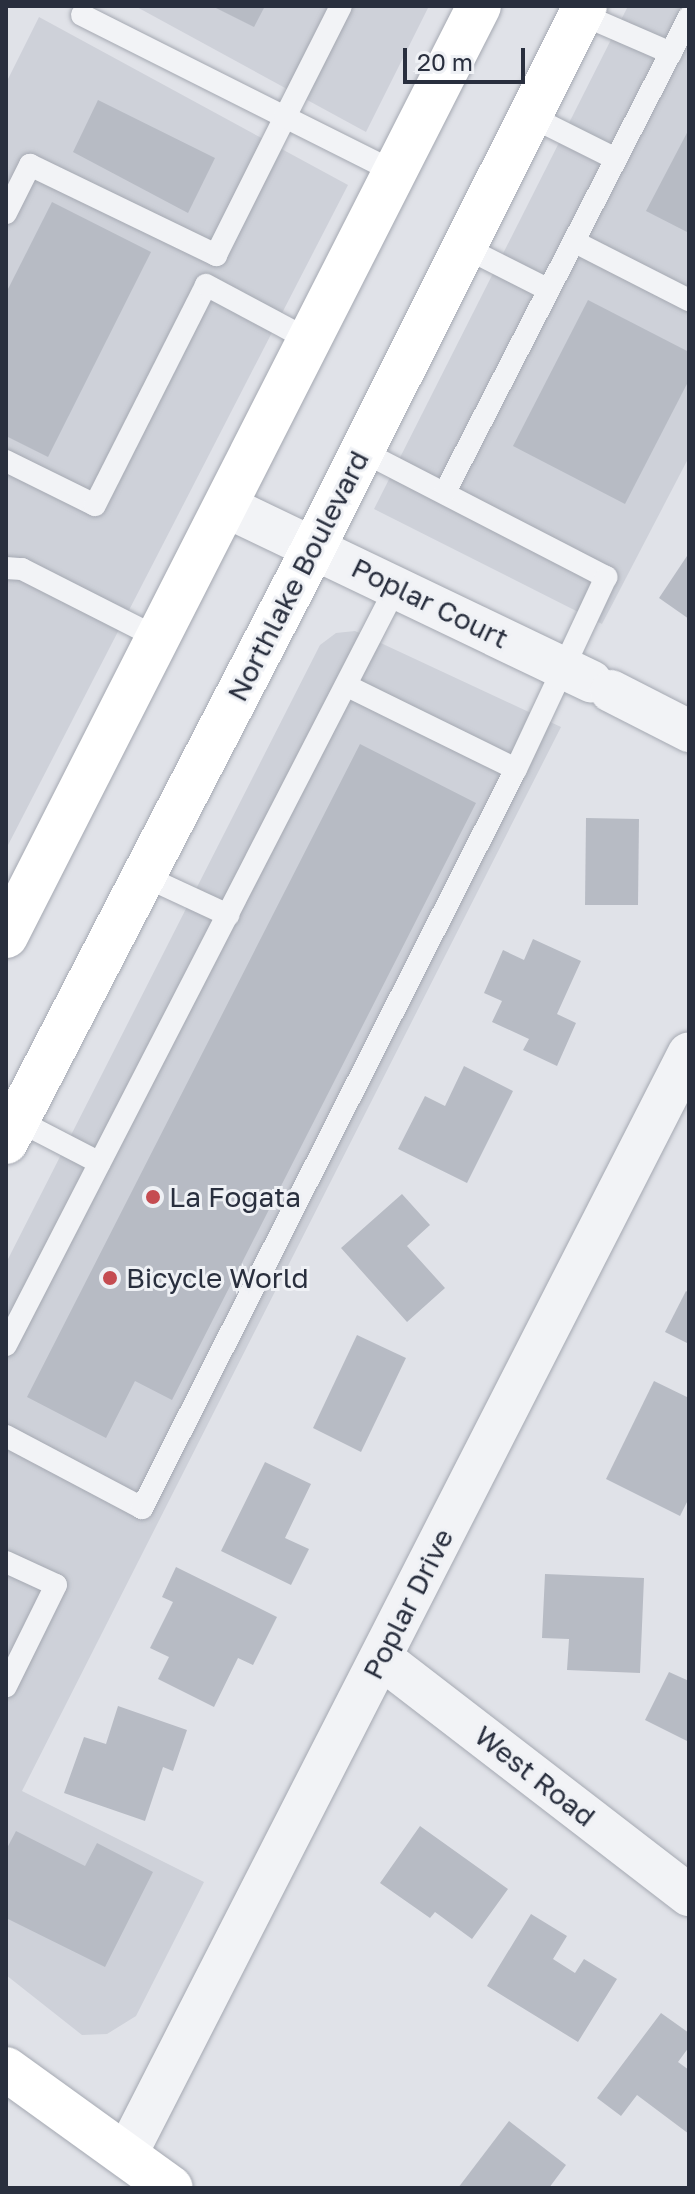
<!DOCTYPE html>
<style>
body{margin:0}
#map{position:relative;width:695px;height:2194px;overflow:hidden;background:#e0e2e8;font-family:"Golos Text",sans-serif}
div>[style]{position:absolute}
.built>*{inset:0;background:#ced1d9}
.building>*{inset:0;background:#b7bbc4}
.roads{filter:drop-shadow(0 0 2px #a5a9b2) drop-shadow(0 0 2px #a5a9b2)}
.lane>*{height:22px;margin:-11px;padding:0 11px;transform-origin:11px;border-radius:11px;background:#f2f3f6}
.street>*{height:42px;margin:-21px;padding:0 21px;transform-origin:21px;border-radius:21px;background:#f2f3f6}
.secondary>*{height:44px;margin:-22px;padding:0 22px;transform-origin:22px;border-radius:22px;background:#fff}
.dots>*{width:22px;height:22px;translate:-50% -50%;box-sizing:border-box;border:4px solid #eff1f5;border-radius:50%}
span{translate:-50% -50%;white-space:nowrap;text-align:center;line-height:1.15;-webkit-text-stroke:6px #eff1f5;paint-order:stroke}
.street-label{font-size:28px;color:#292f3e}
.poi-label{font-size:28px;color:#292f3e}
.left{translate:0 -50%;text-align:left}
.frame{position:absolute;inset:0;border:8px solid #292f3e;pointer-events:none}
.scale{position:absolute;left:403px;top:48px;width:122px;height:36px;box-sizing:border-box;border:4px solid #292f3e;border-top:0;padding-left:10px;font-size:24px;line-height:28px;white-space:nowrap;color:#292f3e;-webkit-text-stroke:6px #eff1f5;paint-order:stroke}
</style>
<div id="map">
<div class="built">
<div style="clip-path:polygon(135px 6px,429px 6px,366px 132px)"></div>
<div style="clip-path:polygon(628px 6px,689px 6px,689px 457px,602px 624px,374px 509px)"></div>
<div style="clip-path:polygon(39px 17px,348px 185px,6px 849px,6px 83px)"></div>
<div style="clip-path:polygon(355px 631px,561px 727px,22px 1791px,204px 1882px,136px 2016px,107px 2034px,82px 2035px,6px 1975px,6px 1263px,320px 645px,336px 633px)"></div>
</div>
<div class="building">
<div style="clip-path:polygon(212px 6px,265px 6px,254px 27px)"></div>
<div style="clip-path:polygon(98px 100px,215px 158px,188px 213px,73px 152px)"></div>
<div style="clip-path:polygon(689px 129px,689px 233px,646px 211px)"></div>
<div style="clip-path:polygon(52px 202px,151px 252px,48px 457px,6px 436px,6px 293px)"></div>
<div style="clip-path:polygon(588px 300px,689px 352px,689px 380px,625px 504px,513px 446px)"></div>
<div style="clip-path:polygon(689px 553px,689px 619px,659px 598px)"></div>
<div style="clip-path:polygon(360px 744px,476px 803px,172px 1400px,135px 1381px,106px 1438px,27px 1397px)"></div>
<div style="clip-path:polygon(586px 818px,639px 819px,638px 905px,585px 905px)"></div>
<div style="clip-path:polygon(533px 939px,581px 961px,557px 1014px,576px 1023px,557px 1066px,523px 1050px,529px 1039px,492px 1022px,502px 1001px,484px 993px,503px 950px,524px 960px)"></div>
<div style="clip-path:polygon(464px 1066px,513px 1091px,467px 1183px,398px 1149px,425px 1096px,445px 1106px)"></div>
<div style="clip-path:polygon(402px 1194px,430px 1225px,407px 1246px,445px 1288px,407px 1322px,341px 1248px)"></div>
<div style="clip-path:polygon(686px 1291px,689px 1293px,689px 1344px,665px 1332px)"></div>
<div style="clip-path:polygon(357px 1335px,406px 1358px,361px 1452px,313px 1428px)"></div>
<div style="clip-path:polygon(654px 1381px,689px 1398px,689px 1498px,680px 1516px,606px 1479px)"></div>
<div style="clip-path:polygon(265px 1462px,311px 1484px,285px 1538px,309px 1549px,291px 1585px,221px 1551px)"></div>
<div style="clip-path:polygon(176px 1567px,277px 1617px,253px 1665px,238px 1658px,214px 1707px,158px 1679px,169px 1657px,150px 1648px,173px 1602px,162px 1597px)"></div>
<div style="clip-path:polygon(545px 1574px,644px 1578px,640px 1673px,567px 1670px,569px 1639px,542px 1638px)"></div>
<div style="clip-path:polygon(669px 1672px,689px 1681px,689px 1742px,645px 1720px)"></div>
<div style="clip-path:polygon(118px 1706px,187px 1730px,173px 1771px,163px 1767px,145px 1821px,64px 1793px,84px 1737px,106px 1744px)"></div>
<div style="clip-path:polygon(420px 1826px,508px 1889px,472px 1939px,435px 1912px,430px 1918px,380px 1883px)"></div>
<div style="clip-path:polygon(16px 1831px,85px 1866px,97px 1843px,153px 1872px,105px 1967px,6px 1918px,6px 1850px)"></div>
<div style="clip-path:polygon(531px 1914px,567px 1936px,553px 1959px,575px 1973px,584px 1959px,617px 1979px,578px 2042px,487px 1986px)"></div>
<div style="clip-path:polygon(661px 2013px,689px 2033px,689px 2047px,678px 2062px,689px 2070px,689px 2134px,637px 2095px,621px 2116px,597px 2098px)"></div>
<div style="clip-path:polygon(509px 2121px,566px 2165px,549px 2188px,458px 2188px)"></div>
</div>
<div class="roads">
<div class="lane">
<div style="left:581px;top:14px;width:98px;rotate:23.4deg"></div>
<div style="left:82px;top:15px;width:227px;rotate:26.7deg"></div>
<div style="left:285px;top:117px;width:124px;rotate:-63.2deg"></div>
<div style="left:530px;top:116px;width:96px;rotate:26.6deg"></div>
<div style="left:6px;top:213px;width:54px;rotate:-63.4deg"></div>
<div style="left:30px;top:165px;width:207px;rotate:25.8deg"></div>
<div style="left:216px;top:255px;width:154px;rotate:-63.4deg"></div>
<div style="left:285px;top:117px;width:123px;rotate:26.6deg"></div>
<div style="left:575px;top:242px;width:128px;rotate:27deg"></div>
<div style="left:464px;top:247px;width:95px;rotate:26.8deg"></div>
<div style="left:362px;top:451px;width:275px;rotate:27.3deg"></div>
<div style="left:606px;top:577px;width:212px;rotate:115.1deg"></div>
<div style="left:6px;top:461px;width:99px;rotate:26.3deg"></div>
<div style="left:95px;top:505px;width:246px;rotate:-63.2deg"></div>
<div style="left:206px;top:285px;width:117px;rotate:28.1deg"></div>
<div style="left:445px;top:492px;width:534px;rotate:-62.81deg"></div>
<div style="left:6px;top:568px;width:16px;rotate:4deg"></div>
<div style="left:22px;top:569px;width:153px;rotate:26.9deg"></div>
<div style="left:144px;top:876px;width:93px;rotate:24.9deg"></div>
<div style="left:17px;top:1120px;width:93px;rotate:27.4deg"></div>
<div style="left:6px;top:1345px;width:852px;rotate:-62.77deg"></div>
<div style="left:6px;top:1436px;width:154px;rotate:27.9deg"></div>
<div style="left:142px;top:1508px;width:828px;rotate:-63.16deg"></div>
<div style="left:516px;top:769px;width:188px;rotate:-153.8deg"></div>
<div style="left:6px;top:1562px;width:55px;rotate:24.7deg"></div>
<div style="left:56px;top:1585px;width:113px;rotate:116.3deg"></div>
</div>
<div class="street">
<div style="left:225px;top:506px;width:406px;rotate:25.6deg"></div>
<div style="left:611px;top:691px;width:88px;rotate:27.1deg"></div>
<div style="left:381px;top:1658px;width:389px;rotate:37.6deg"></div>
<div style="left:126px;top:2155px;width:1237px;rotate:-62.94deg"></div>
</div>
<div class="secondary">
<div style="left:6px;top:936px;width:1043px;rotate:-63.04deg"></div>
<div style="left:6px;top:1142px;width:670px;rotate:-62.63deg"></div>
<div style="left:314px;top:547px;width:605px;rotate:-63.39deg"></div>
<div style="left:6px;top:2069px;width:203px;rotate:35.8deg"></div>
</div>
</div>
<div class="dots">
<div style="left:153px;top:1197px;background:#c54c51"></div>
<div style="left:110px;top:1278px;background:#c54c51"></div>
</div>
<div class="street-label">
<span style="left:298px;top:576px;rotate:-63deg">Northlake Boulevard</span>
<span style="left:430px;top:603px;rotate:26deg">Poplar Court</span>
<span style="left:408px;top:1604px;rotate:-63deg">Poplar Drive</span>
<span style="left:535px;top:1776px;rotate:38deg">West Road</span>
</div>
<div class="poi-label">
<span class="left" style="left:169px;top:1197px">La Fogata</span>
<span class="left" style="left:126px;top:1278px">Bicycle World</span>
</div>
<div class="frame"></div>
<div class="scale">20 m</div>
</div>
